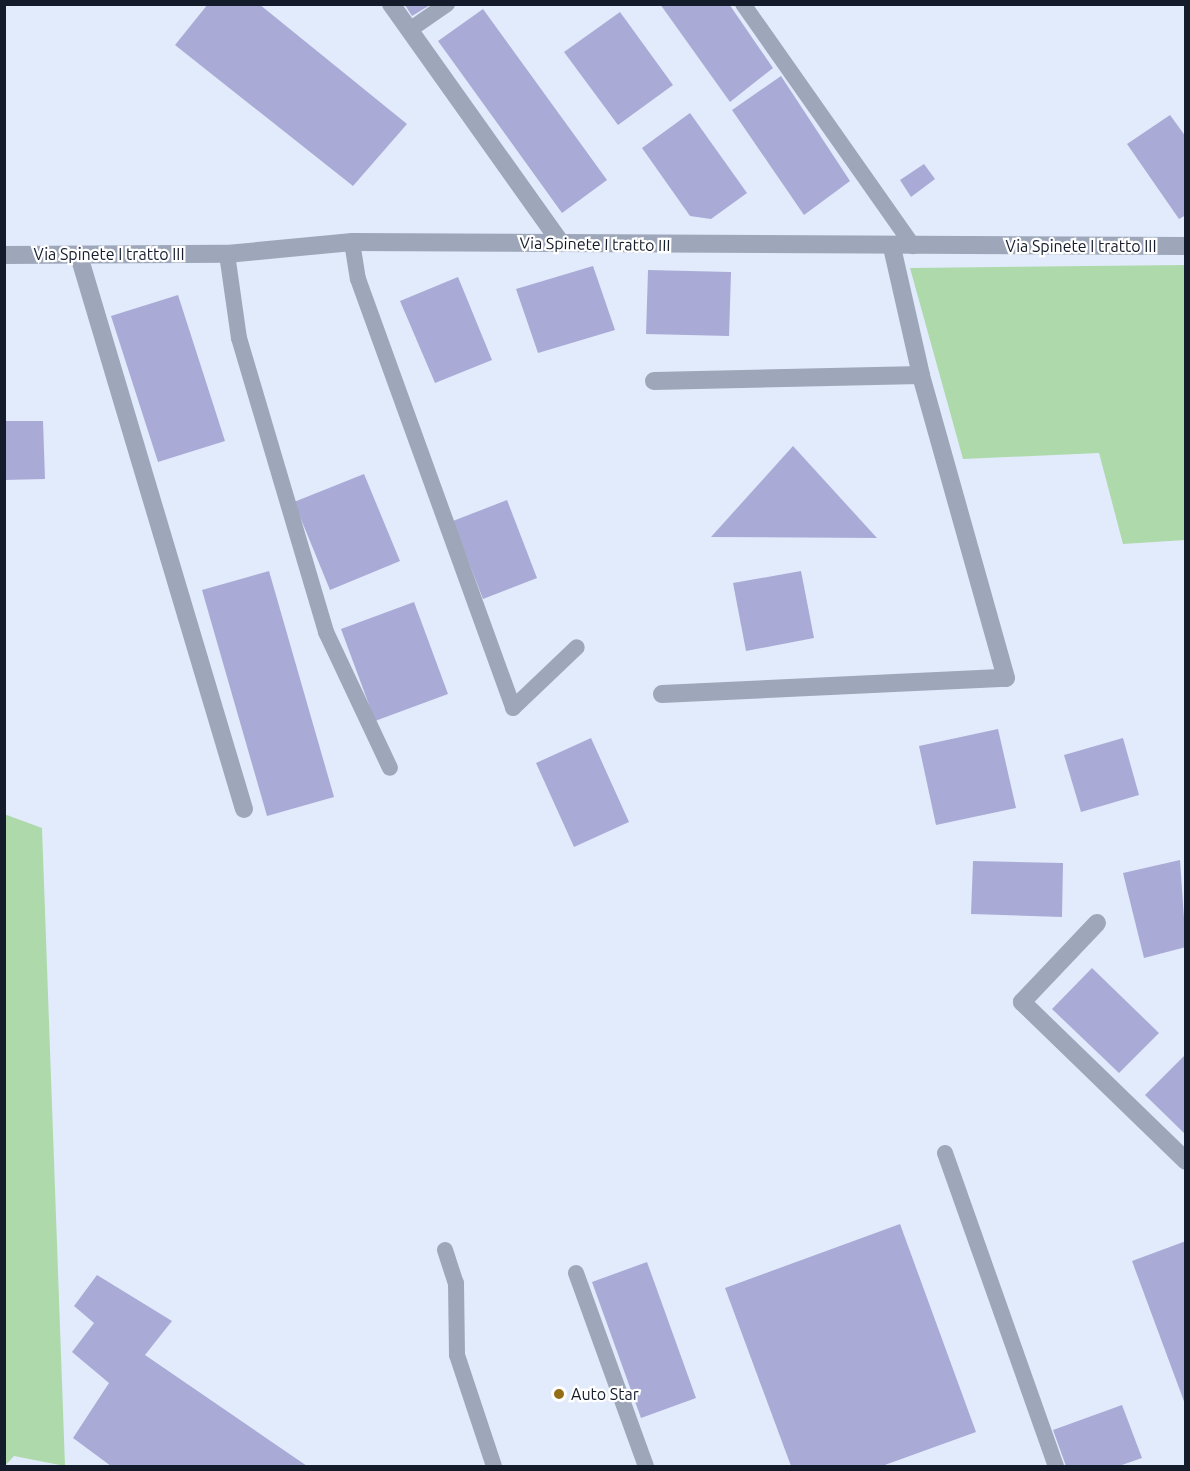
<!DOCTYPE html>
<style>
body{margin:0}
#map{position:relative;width:1190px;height:1471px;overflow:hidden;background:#e2ebfc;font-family:Ubuntu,sans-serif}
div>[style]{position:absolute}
.green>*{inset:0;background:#aed9ab}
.building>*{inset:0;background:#a9abd6}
.service>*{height:16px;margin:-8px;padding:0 8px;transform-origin:8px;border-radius:8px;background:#9da7b9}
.minor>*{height:18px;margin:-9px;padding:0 9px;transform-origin:9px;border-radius:9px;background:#9da7b9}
.dots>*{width:16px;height:16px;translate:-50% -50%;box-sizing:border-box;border:3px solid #fff;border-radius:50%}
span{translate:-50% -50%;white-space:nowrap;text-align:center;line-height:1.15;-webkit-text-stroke:4.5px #fff;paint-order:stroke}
.street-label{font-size:16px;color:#141b2a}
.poi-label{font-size:16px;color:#141b2a}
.left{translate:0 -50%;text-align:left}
.frame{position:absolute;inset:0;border:6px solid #141b2a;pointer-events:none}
</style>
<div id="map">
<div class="green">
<div style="clip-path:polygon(1185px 265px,1185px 540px,1123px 544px,1099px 453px,963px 459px,910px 268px)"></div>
<div style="clip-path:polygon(4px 814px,42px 828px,65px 1466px,14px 1456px,5px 1466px)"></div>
</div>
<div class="building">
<div style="clip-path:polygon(208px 4px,259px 4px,407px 124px,353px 186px,175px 45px)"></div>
<div style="clip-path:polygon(660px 4px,729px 4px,773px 68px,730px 102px)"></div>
<div style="clip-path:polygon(405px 5px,430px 5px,412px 16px)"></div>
<div style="clip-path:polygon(483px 9px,607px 180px,562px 213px,438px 41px)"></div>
<div style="clip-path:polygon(620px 12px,673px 85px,618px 125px,564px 52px)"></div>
<div style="clip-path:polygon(781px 76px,850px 181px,804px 215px,732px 110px)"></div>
<div style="clip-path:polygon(690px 113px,747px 193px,711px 219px,690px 216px,642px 148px)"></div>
<div style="clip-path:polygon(1170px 115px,1186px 137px,1186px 215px,1179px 219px,1127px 144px)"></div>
<div style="clip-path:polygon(924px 164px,935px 179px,911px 197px,900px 180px)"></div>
<div style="clip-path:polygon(593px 266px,615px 330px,538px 353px,516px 289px)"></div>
<div style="clip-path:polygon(648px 270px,731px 272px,729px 336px,646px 334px)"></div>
<div style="clip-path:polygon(458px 277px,492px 360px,435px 383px,400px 301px)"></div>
<div style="clip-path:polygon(178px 295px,225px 441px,158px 462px,111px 316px)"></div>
<div style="clip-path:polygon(4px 421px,43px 421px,45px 479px,4px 480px)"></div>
<div style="clip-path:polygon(793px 446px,877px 538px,711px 537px)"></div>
<div style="clip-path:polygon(364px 474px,400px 561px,330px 590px,294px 502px)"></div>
<div style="clip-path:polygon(507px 500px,537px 578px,483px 599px,453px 521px)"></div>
<div style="clip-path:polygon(269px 571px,334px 797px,267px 816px,202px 590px)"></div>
<div style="clip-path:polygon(801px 571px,814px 638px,746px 651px,733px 583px)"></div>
<div style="clip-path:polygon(414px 602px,448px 694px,375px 721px,341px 629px)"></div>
<div style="clip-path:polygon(998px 729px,1016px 808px,936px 825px,919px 746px)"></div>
<div style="clip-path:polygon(591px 738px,629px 822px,574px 847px,536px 763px)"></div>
<div style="clip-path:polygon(1123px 738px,1139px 795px,1081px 812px,1064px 755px)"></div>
<div style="clip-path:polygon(1180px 860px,1186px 947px,1144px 958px,1123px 873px)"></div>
<div style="clip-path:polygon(973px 861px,1063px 863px,1062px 917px,971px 914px)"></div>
<div style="clip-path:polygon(1092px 968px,1159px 1033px,1119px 1073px,1052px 1009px)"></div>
<div style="clip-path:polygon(1186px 1054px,1186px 1135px,1145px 1095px)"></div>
<div style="clip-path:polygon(900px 1224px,976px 1432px,882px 1466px,791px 1466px,725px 1288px)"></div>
<div style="clip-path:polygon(1186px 1241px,1186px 1404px,1185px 1404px,1132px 1261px)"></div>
<div style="clip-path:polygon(647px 1262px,696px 1398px,641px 1418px,592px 1282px)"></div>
<div style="clip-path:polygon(97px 1275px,172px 1321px,145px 1355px,307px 1466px,111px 1466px,73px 1438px,109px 1383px,72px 1352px,94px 1323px,74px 1306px)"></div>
<div style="clip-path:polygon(1122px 1405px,1142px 1458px,1119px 1466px,1066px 1466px,1053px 1430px)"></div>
</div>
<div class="service">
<div style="left:743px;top:4px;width:296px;rotate:54.9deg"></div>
<div style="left:411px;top:29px;width:44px;rotate:-34.8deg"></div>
<div style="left:352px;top:242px;width:37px;rotate:81deg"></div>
<div style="left:358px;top:279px;width:456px;rotate:70.1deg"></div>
<div style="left:513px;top:708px;width:88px;rotate:-43.6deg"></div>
<div style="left:227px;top:254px;width:85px;rotate:81.9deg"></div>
<div style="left:239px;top:338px;width:307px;rotate:73.5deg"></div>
<div style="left:326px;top:632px;width:150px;rotate:64.8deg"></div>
<div style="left:945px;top:1153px;width:332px;rotate:70.5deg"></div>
<div style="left:445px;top:1250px;width:35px;rotate:72deg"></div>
<div style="left:456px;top:1283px;width:72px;rotate:89.2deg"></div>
<div style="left:457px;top:1355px;width:117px;rotate:71.6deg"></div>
<div style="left:576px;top:1273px;width:205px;rotate:70.1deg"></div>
</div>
<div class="minor">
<div style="left:391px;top:4px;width:293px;rotate:54.6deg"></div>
<div style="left:4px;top:255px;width:223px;rotate:-0.3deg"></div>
<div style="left:227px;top:254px;width:126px;rotate:-5.5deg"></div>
<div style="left:352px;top:242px;width:834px;rotate:0.27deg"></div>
<div style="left:79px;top:256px;width:577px;rotate:73.39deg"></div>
<div style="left:654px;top:381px;width:267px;rotate:-1.3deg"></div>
<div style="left:662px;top:694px;width:344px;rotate:-2.7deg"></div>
<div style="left:1006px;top:678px;width:315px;rotate:-105.7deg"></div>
<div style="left:921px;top:375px;width:131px;rotate:-102.8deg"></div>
<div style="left:1097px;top:923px;width:109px;rotate:133.5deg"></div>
<div style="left:1022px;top:1002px;width:228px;rotate:44.1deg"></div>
</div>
<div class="dots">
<div style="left:559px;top:1394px;background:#936e16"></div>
</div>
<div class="street-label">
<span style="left:595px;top:244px;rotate:1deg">Via Spinete I tratto III</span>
<span style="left:1081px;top:246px">Via Spinete I tratto III</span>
<span style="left:109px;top:254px">Via Spinete I tratto III</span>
</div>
<div class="poi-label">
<span class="left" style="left:571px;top:1394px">Auto Star</span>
</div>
<div class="frame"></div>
</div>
